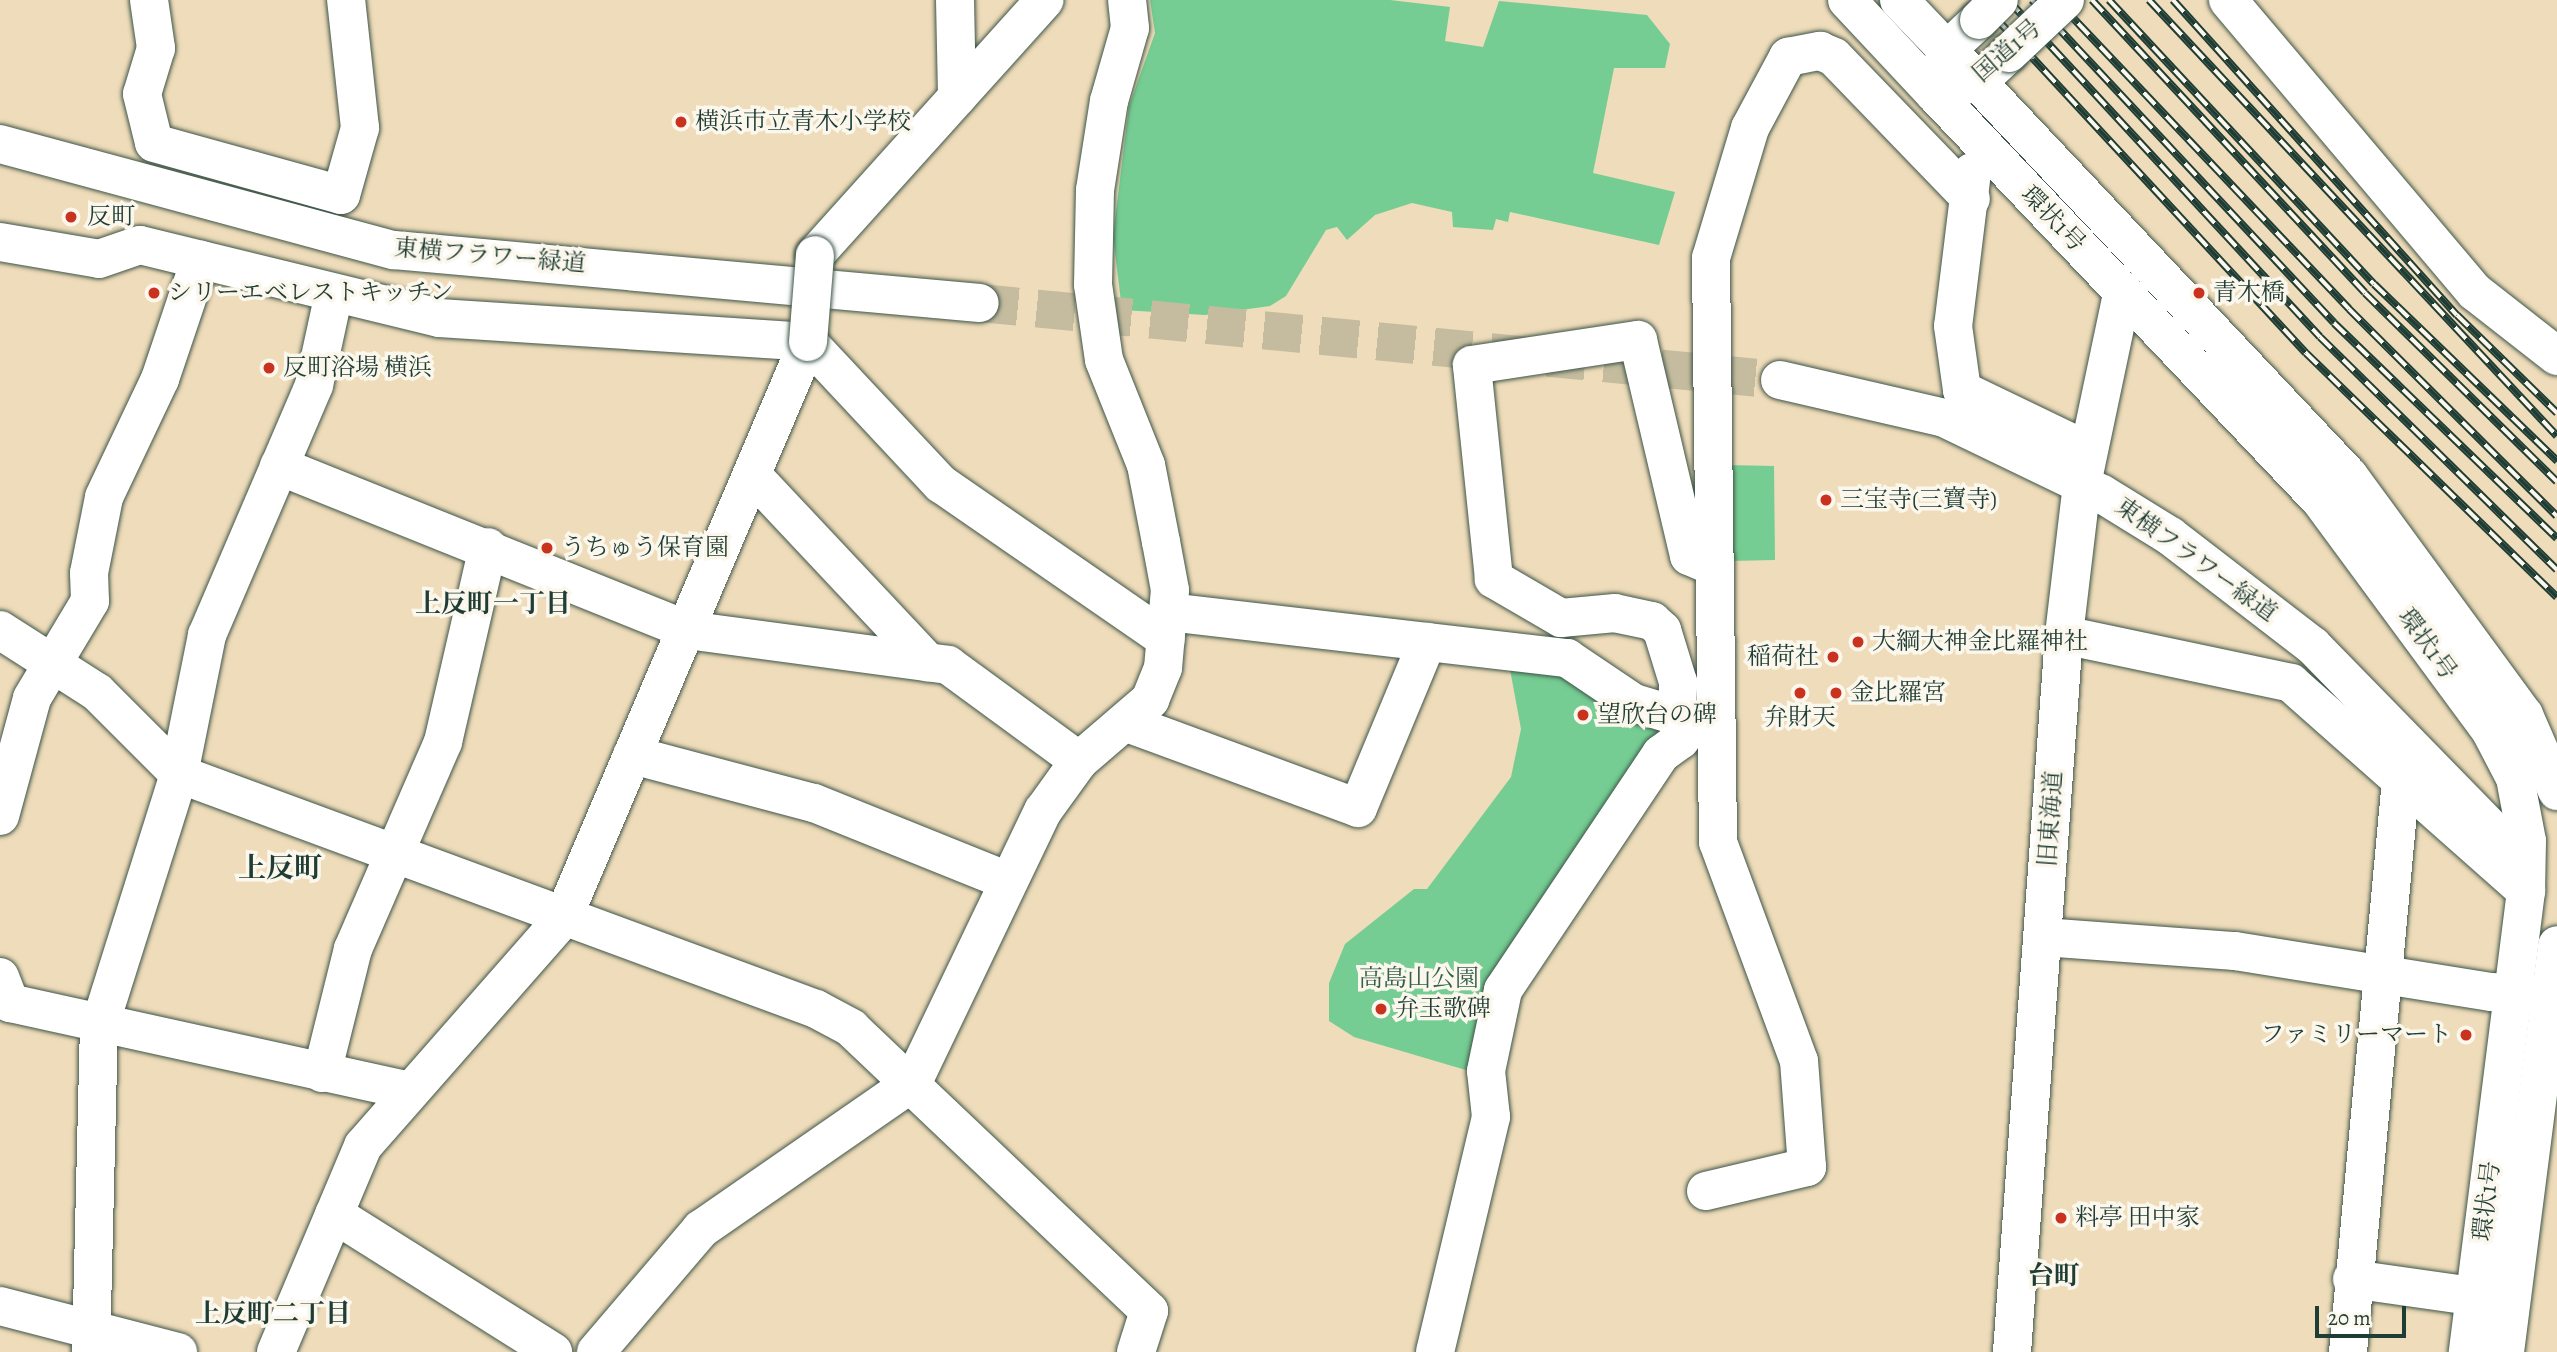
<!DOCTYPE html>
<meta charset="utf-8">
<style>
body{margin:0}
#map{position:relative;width:2557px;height:1352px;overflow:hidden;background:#efdcba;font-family:Alegreya,"Noto Serif JP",serif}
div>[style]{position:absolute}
.green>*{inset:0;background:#75cd93}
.minor-tunnel>*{height:38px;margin-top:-19px;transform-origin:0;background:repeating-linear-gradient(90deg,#c5bc9f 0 38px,transparent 0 57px)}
.roads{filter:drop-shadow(0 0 2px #3e5548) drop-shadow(0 0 2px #3e5548)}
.minor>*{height:38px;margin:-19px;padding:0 19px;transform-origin:19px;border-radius:19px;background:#fff}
.major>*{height:38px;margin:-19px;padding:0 19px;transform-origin:19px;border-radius:19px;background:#fff}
.highway>*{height:38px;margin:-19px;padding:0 19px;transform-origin:19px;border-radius:19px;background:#fff}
.rail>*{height:8px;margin-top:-4px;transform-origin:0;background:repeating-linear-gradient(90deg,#fbf7ec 0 16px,#1f3d34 0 32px);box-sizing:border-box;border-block:2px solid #1f3d34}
.bridges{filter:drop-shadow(0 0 2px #3e5548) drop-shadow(0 0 2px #3e5548)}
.minor-bridge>*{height:38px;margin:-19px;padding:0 19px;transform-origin:19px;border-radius:19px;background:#fff}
.highway-bridge>*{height:38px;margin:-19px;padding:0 19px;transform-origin:19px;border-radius:19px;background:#fff}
.dots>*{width:19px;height:19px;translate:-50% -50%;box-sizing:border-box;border:4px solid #fbf7ec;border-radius:50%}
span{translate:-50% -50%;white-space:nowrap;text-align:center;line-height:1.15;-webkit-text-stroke:7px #fbf7ec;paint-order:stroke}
.street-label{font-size:24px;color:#1f3d34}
.poi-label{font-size:24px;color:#1f3d34}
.left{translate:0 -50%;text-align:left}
.right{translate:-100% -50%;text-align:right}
.park-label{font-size:24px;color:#34614c}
.neighbourhood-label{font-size:26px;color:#1f3d34;font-weight:700}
.quarter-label{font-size:28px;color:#1f3d34;font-weight:700}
.scale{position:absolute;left:2315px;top:1306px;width:91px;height:32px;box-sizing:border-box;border:4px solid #1f3d34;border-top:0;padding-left:9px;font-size:21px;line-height:24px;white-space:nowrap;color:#1f3d34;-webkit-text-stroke:5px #fbf7ec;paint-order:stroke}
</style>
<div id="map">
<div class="green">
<div style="clip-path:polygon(1150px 0,1390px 0,1450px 7px,1445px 41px,1483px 47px,1499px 1px,1647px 15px,1670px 44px,1665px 68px,1614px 68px,1593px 173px,1675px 192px,1659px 245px,1510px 212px,1508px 222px,1496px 219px,1493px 230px,1453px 227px,1452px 212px,1412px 203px,1375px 215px,1347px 240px,1337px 227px,1326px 230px,1286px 296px,1270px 306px,1205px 315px,1122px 310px,1113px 236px,1129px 106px,1155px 33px)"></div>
<div style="clip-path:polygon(1726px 465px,1774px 466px,1775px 560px,1730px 561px)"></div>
<div style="clip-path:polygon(1509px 664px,1562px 670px,1659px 729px,1589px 837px,1476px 1073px,1354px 1037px,1329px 1021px,1329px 983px,1345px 944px,1414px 889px,1427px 889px,1511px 777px,1521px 729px)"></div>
</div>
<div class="minor-tunnel">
<div style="left:980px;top:303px;width:804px;rotate:5.5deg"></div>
</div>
<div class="roads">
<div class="minor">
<div style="left:149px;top:0;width:49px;rotate:81.7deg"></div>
<div style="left:156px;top:48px;width:48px;rotate:106.9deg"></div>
<div style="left:142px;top:94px;width:50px;rotate:76.2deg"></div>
<div style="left:154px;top:143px;width:194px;rotate:15.5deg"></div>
<div style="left:341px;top:195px;width:70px;rotate:-74.2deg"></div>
<div style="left:360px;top:128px;width:129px;rotate:-96.2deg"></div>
<div style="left:955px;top:0;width:97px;rotate:88.8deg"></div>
<div style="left:2228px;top:0;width:382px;rotate:49.8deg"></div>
<div style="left:2475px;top:292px;width:104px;rotate:38deg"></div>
<div style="left:0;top:144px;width:408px;rotate:15.1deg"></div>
<div style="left:394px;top:250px;width:588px;rotate:5.17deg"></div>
<div style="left:1972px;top:172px;width:155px;rotate:97deg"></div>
<div style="left:1953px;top:326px;width:65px;rotate:82deg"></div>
<div style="left:1962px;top:390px;width:140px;rotate:25.8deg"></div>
<div style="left:0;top:242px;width:100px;rotate:9.7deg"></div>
<div style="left:99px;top:259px;width:43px;rotate:-18.9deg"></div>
<div style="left:140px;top:245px;width:308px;rotate:13.7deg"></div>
<div style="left:439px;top:318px;width:370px;rotate:3.7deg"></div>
<div style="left:808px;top:342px;width:195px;rotate:46.9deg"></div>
<div style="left:941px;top:484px;width:273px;rotate:34.6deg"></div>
<div style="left:815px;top:255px;width:343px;rotate:-48deg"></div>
<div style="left:1780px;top:380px;width:168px;rotate:13deg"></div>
<div style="left:1944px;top:418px;width:175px;rotate:25.7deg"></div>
<div style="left:2102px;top:494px;width:80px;rotate:31.7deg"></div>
<div style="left:2170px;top:536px;width:180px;rotate:37.6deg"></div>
<div style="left:2313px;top:646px;width:271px;rotate:45.7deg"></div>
<div style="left:279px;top:466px;width:440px;rotate:21.9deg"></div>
<div style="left:687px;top:630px;width:263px;rotate:7.6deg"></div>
<div style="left:948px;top:665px;width:162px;rotate:36.2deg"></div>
<div style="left:755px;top:478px;width:253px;rotate:46.8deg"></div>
<div style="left:1169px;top:612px;width:401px;rotate:6.6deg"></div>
<div style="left:1567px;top:658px;width:81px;rotate:33.9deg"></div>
<div style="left:1634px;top:703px;width:45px;rotate:16.8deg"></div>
<div style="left:1677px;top:716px;width:24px;rotate:81deg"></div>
<div style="left:0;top:630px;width:115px;rotate:32.6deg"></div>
<div style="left:97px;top:692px;width:116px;rotate:45deg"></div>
<div style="left:179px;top:774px;width:679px;rotate:20.25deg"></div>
<div style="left:816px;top:1009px;width:40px;rotate:28deg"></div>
<div style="left:851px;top:1028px;width:411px;rotate:43.5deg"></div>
<div style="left:1149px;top:1311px;width:43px;rotate:107.6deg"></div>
<div style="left:2064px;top:635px;width:232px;rotate:11.9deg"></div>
<div style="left:2291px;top:683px;width:314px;rotate:41.5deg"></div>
<div style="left:1677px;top:716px;width:34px;rotate:-88deg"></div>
<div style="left:1678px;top:682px;width:54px;rotate:-107.1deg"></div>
<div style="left:1662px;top:630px;width:13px;rotate:-138deg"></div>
<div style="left:1652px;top:621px;width:38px;rotate:-168deg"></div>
<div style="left:1615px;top:613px;width:54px;rotate:174.7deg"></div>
<div style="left:1561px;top:618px;width:78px;rotate:-149.8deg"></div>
<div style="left:1494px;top:579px;width:215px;rotate:-95.9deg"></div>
<div style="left:1472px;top:365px;width:168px;rotate:-8.6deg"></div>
<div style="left:1638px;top:340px;width:222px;rotate:76.7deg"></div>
<div style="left:1689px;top:556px;width:28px;rotate:23deg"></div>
<div style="left:1127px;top:723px;width:246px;rotate:20.2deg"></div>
<div style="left:1358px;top:808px;width:180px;rotate:-67.4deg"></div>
<div style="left:632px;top:755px;width:188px;rotate:14.8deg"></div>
<div style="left:814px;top:803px;width:209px;rotate:21.9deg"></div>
<div style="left:0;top:816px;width:122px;rotate:-74.8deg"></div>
<div style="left:32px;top:698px;width:113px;rotate:-59.1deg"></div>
<div style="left:90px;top:601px;width:28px;rotate:-92deg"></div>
<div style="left:89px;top:573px;width:77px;rotate:-78.8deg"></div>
<div style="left:104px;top:497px;width:131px;rotate:-64.6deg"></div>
<div style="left:160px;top:379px;width:126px;rotate:-71.4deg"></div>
<div style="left:2043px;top:937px;width:193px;rotate:4.2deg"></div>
<div style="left:2235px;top:951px;width:259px;rotate:9.1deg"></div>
<div style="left:2491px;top:992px;width:53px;rotate:3.2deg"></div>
<div style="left:0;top:977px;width:28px;rotate:69deg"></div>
<div style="left:10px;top:1003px;width:410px;rotate:12.4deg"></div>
<div style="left:322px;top:1073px;width:128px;rotate:-76deg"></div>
<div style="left:353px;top:949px;width:226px;rotate:-66.5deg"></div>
<div style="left:443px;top:742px;width:200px;rotate:-77deg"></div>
<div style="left:1706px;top:1191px;width:104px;rotate:-13.4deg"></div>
<div style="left:1807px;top:1167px;width:106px;rotate:-94.3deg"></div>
<div style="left:1799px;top:1061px;width:233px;rotate:-110.3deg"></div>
<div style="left:1718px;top:842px;width:584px;rotate:-90.69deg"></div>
<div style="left:1711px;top:258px;width:136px;rotate:-73.3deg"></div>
<div style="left:1750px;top:128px;width:81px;rotate:-61.8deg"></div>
<div style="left:1788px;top:57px;width:33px;rotate:-11deg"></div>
<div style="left:1820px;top:51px;width:15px;rotate:23deg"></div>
<div style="left:1834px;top:57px;width:197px;rotate:46deg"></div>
<div style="left:334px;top:1214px;width:259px;rotate:32.2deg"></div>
<div style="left:2352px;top:1279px;width:156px;rotate:8.1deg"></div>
<div style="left:0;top:1306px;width:184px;rotate:14.5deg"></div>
<div style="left:91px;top:1352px;width:324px;rotate:-88.6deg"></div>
<div style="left:99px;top:1028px;width:266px;rotate:-72.5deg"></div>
<div style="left:179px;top:774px;width:142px;rotate:-78.6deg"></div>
<div style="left:207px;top:635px;width:272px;rotate:-66.8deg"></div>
<div style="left:314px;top:385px;width:94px;rotate:-77.7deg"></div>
<div style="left:276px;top:1352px;width:224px;rotate:-67.1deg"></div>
<div style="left:363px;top:1146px;width:303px;rotate:-48.7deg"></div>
<div style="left:563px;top:918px;width:626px;rotate:-66.96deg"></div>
<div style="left:596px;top:1352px;width:162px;rotate:-49.5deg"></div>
<div style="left:701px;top:1229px;width:258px;rotate:-34.7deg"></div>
<div style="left:913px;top:1082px;width:301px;rotate:-64.4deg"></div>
<div style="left:1043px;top:811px;width:62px;rotate:-54.2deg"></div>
<div style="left:1079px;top:761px;width:94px;rotate:-40.7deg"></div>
<div style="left:1150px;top:700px;width:35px;rotate:-68deg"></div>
<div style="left:1163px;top:668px;width:78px;rotate:-84.9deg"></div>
<div style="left:1170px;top:590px;width:49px;rotate:-100.6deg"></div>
<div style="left:1161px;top:542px;width:78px;rotate:-101deg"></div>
<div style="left:1146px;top:465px;width:113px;rotate:-111.8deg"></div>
<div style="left:1104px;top:360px;width:76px;rotate:-98.3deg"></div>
<div style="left:1093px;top:285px;width:95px;rotate:-88.8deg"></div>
<div style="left:1095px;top:190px;width:90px;rotate:-81.1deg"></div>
<div style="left:1109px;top:101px;width:76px;rotate:-74deg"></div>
<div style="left:1130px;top:28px;width:28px;rotate:-96deg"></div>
<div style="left:1435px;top:1352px;width:242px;rotate:-76.6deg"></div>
<div style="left:1491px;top:1117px;width:46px;rotate:-96.2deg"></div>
<div style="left:1486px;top:1071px;width:83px;rotate:-78.1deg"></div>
<div style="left:1503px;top:990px;width:284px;rotate:-56.2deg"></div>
<div style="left:1661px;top:754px;width:24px;rotate:-36deg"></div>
<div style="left:2012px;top:1352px;width:719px;rotate:-85.85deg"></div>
<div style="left:2064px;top:635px;width:152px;rotate:-83.2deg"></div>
<div style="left:2082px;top:484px;width:198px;rotate:-78.1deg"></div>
<div style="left:2348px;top:1352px;width:574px;rotate:-84.71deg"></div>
</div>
<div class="major">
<div style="left:1956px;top:59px;width:573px;rotate:46.7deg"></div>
<div style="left:2349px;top:476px;width:296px;rotate:53.8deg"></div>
<div style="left:2524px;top:715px;width:83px;rotate:66.5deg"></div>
<div style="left:1934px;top:93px;width:562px;rotate:46.51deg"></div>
<div style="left:2321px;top:501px;width:287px;rotate:53.6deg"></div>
<div style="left:2491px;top:732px;width:52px;rotate:62.4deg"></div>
<div style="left:2515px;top:778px;width:64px;rotate:79.2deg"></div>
<div style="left:2527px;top:841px;width:50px;rotate:91.1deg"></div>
<div style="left:2526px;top:891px;width:465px;rotate:97.2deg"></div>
<div style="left:2505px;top:1352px;width:410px;rotate:-82.7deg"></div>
</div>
<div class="highway">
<div style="left:1847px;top:0;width:127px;rotate:46.9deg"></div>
<div style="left:1899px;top:0;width:69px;rotate:46.2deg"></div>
<div style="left:1934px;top:93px;width:45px;rotate:-73.2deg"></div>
<div style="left:1947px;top:50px;width:44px;rotate:-43.2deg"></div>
<div style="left:1934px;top:93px;width:45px;rotate:-14deg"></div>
<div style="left:1978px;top:82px;width:42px;rotate:-43.1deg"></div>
</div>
</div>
<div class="rail">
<div style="left:1979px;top:0;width:481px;rotate:47.2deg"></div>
<div style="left:2306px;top:353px;width:350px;rotate:44.2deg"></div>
<div style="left:2008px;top:0;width:459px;rotate:47.2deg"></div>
<div style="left:2320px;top:337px;width:332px;rotate:44.5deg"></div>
<div style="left:2032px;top:0;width:442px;rotate:46.9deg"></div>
<div style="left:2334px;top:323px;width:310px;rotate:44deg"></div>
<div style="left:2056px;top:0;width:426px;rotate:46.5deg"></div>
<div style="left:2349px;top:309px;width:293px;rotate:44.9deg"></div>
<div style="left:2092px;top:0;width:400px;rotate:47deg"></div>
<div style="left:2365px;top:293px;width:269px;rotate:44.5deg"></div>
<div style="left:2109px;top:0;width:388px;rotate:47deg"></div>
<div style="left:2374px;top:284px;width:255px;rotate:44deg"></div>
<div style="left:2149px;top:0;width:597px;rotate:46.9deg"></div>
<div style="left:2173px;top:0;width:424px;rotate:48deg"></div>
<div style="left:2457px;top:315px;width:140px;rotate:44.4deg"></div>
</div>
<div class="bridges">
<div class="minor-bridge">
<div style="left:808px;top:342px;width:87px;rotate:-85.4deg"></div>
</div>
<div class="highway-bridge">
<div style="left:1979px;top:20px;width:28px;rotate:-45deg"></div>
<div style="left:2009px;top:53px;width:77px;rotate:-43.4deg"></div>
</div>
</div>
<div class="dots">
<div style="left:681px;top:122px;background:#c8321e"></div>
<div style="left:71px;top:217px;background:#c8321e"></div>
<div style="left:154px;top:293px;background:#c8321e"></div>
<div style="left:2199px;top:293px;background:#c8321e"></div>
<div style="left:269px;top:368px;background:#c8321e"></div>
<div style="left:1826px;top:500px;background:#c8321e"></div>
<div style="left:547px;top:548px;background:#c8321e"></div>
<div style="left:1858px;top:642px;background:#c8321e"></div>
<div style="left:1833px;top:657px;background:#c8321e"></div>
<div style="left:1800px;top:693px;background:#c8321e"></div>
<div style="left:1836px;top:693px;background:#c8321e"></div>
<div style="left:1583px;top:715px;background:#c8321e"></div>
<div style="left:1381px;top:1009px;background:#c8321e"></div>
<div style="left:2466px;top:1035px;background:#c8321e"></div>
<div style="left:2061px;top:1218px;background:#c8321e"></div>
</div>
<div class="street-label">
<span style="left:2007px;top:51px;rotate:-41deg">国道1号</span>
<span style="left:2053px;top:219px;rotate:46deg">環状1号</span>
<span style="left:490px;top:256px;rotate:5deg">東横フラワー緑道</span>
<span style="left:2196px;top:560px;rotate:36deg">東横フラワー緑道</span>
<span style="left:2427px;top:644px;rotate:54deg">環状1号</span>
<span style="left:2051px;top:819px;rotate:-86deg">旧東海道</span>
<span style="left:2487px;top:1201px;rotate:-83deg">環状1号</span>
</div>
<div class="poi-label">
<span class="left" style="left:695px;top:122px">横浜市立青木小学校</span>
<span class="left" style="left:87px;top:217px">反町</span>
<span class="left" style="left:168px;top:293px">シリーエベレストキッチン</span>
<span class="left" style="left:2213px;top:293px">青木橋</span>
<span class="left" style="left:283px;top:368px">反町浴場 横浜</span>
<span class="left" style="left:1840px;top:500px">三宝寺(三寶寺)</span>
<span class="left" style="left:561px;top:548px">うちゅう保育園</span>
<span class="left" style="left:1872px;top:642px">大綱大神金比羅神社</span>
<span class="right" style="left:1819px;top:657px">稲荷社</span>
<span class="left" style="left:1850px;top:693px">金比羅宮</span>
<span class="left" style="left:1597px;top:715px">望欣台の碑</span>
<span style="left:1800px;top:718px">弁財天</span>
<span class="left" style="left:1395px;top:1009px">弁玉歌碑</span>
<span class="right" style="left:2452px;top:1035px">ファミリーマート</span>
<span class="left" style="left:2075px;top:1218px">料亭 田中家</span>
</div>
<div class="park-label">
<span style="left:1419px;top:979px">高島山公園</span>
</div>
<div class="neighbourhood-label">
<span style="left:493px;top:604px">上反町一丁目</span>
<span style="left:2054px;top:1276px">台町</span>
<span style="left:273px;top:1314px">上反町二丁目</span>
</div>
<div class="quarter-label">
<span style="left:280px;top:868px">上反町</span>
</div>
<div class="scale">20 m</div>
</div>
